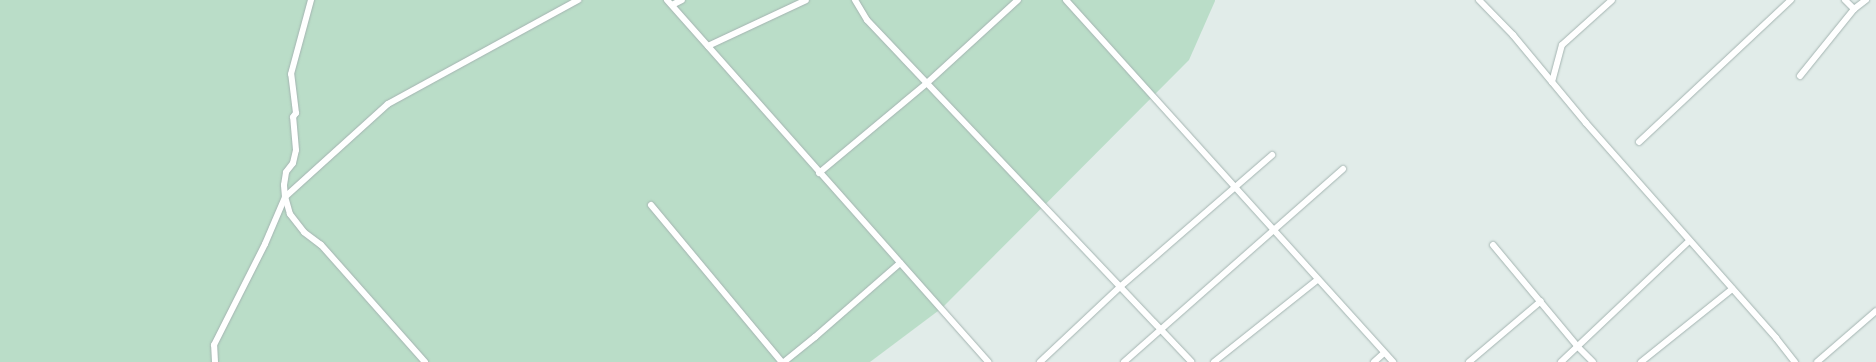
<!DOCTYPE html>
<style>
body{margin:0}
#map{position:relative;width:1876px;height:362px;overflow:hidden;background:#e1ece9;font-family:Mulish,sans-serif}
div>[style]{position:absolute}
.green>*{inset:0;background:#baddc8}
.roads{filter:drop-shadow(0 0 1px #a4b4b1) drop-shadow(0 0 1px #a4b4b1)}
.street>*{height:6px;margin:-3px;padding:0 3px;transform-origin:3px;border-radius:3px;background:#fff}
span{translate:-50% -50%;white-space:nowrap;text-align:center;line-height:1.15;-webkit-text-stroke:3px #f2f8f6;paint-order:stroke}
</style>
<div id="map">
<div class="green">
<div style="clip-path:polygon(0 0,1215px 0,1215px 1px,1189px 60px,942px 308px,870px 362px,0 362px)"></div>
</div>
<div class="roads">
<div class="street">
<div style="left:667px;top:0;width:484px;rotate:48.4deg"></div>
<div style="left:855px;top:0;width:23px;rotate:59deg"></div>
<div style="left:867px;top:20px;width:471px;rotate:46.5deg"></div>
<div style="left:1066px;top:0;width:488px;rotate:47.9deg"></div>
<div style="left:1479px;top:0;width:49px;rotate:45.8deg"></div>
<div style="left:1513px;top:35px;width:114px;rotate:50.3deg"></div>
<div style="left:1586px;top:123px;width:287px;rotate:48.5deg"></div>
<div style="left:1776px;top:338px;width:31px;rotate:52deg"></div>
<div style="left:1845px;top:0;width:13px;rotate:45deg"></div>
<div style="left:672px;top:5px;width:11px;rotate:-27deg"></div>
<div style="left:708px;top:46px;width:108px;rotate:-25.1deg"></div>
<div style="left:1800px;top:76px;width:86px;rotate:-51.1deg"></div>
<div style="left:1854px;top:9px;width:15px;rotate:-37deg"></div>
<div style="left:1552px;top:82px;width:38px;rotate:-75deg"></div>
<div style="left:1562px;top:45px;width:67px;rotate:-42deg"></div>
<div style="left:1639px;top:142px;width:208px;rotate:-43.1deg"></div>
<div style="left:819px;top:173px;width:141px;rotate:-39.8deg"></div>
<div style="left:927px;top:83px;width:123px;rotate:-42.4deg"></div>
<div style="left:651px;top:205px;width:204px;rotate:50.2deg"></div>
<div style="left:1493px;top:245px;width:133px;rotate:50.2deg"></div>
<div style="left:1578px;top:347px;width:21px;rotate:45deg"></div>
<div style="left:215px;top:362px;width:17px;rotate:-93deg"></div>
<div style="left:214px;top:345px;width:113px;rotate:-63.2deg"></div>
<div style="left:265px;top:244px;width:51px;rotate:-66.9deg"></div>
<div style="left:285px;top:197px;width:12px;rotate:-95deg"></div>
<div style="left:284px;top:185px;width:13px;rotate:-81deg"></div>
<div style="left:286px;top:172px;width:11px;rotate:-52deg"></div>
<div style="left:293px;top:163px;width:13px;rotate:-77deg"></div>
<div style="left:296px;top:150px;width:33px;rotate:-95deg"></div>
<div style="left:293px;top:117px;width:5px;rotate:-53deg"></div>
<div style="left:296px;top:113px;width:39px;rotate:-97deg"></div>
<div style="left:291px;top:74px;width:77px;rotate:-74.9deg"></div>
<div style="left:425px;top:362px;width:157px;rotate:-131.6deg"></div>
<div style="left:321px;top:245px;width:21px;rotate:-143deg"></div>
<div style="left:304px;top:232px;width:23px;rotate:-128deg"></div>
<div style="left:290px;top:214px;width:18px;rotate:-106deg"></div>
<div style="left:285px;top:197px;width:139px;rotate:-42.1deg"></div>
<div style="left:388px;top:104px;width:217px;rotate:-28.7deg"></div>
<div style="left:784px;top:362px;width:40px;rotate:-39deg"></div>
<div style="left:815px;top:337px;width:113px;rotate:-41deg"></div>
<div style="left:1040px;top:362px;width:111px;rotate:-43.2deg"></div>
<div style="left:1121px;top:286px;width:200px;rotate:-40.9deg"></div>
<div style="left:1124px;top:362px;width:292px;rotate:-41.4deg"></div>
<div style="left:1214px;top:362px;width:132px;rotate:-38.5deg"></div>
<div style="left:1374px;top:362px;width:13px;rotate:-42deg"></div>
<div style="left:1469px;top:362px;width:94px;rotate:-40.3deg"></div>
<div style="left:1561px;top:362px;width:176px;rotate:-43.4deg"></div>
<div style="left:1641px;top:362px;width:117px;rotate:-38.7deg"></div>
<div style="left:1817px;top:362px;width:78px;rotate:-40.8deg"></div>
</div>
</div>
</div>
